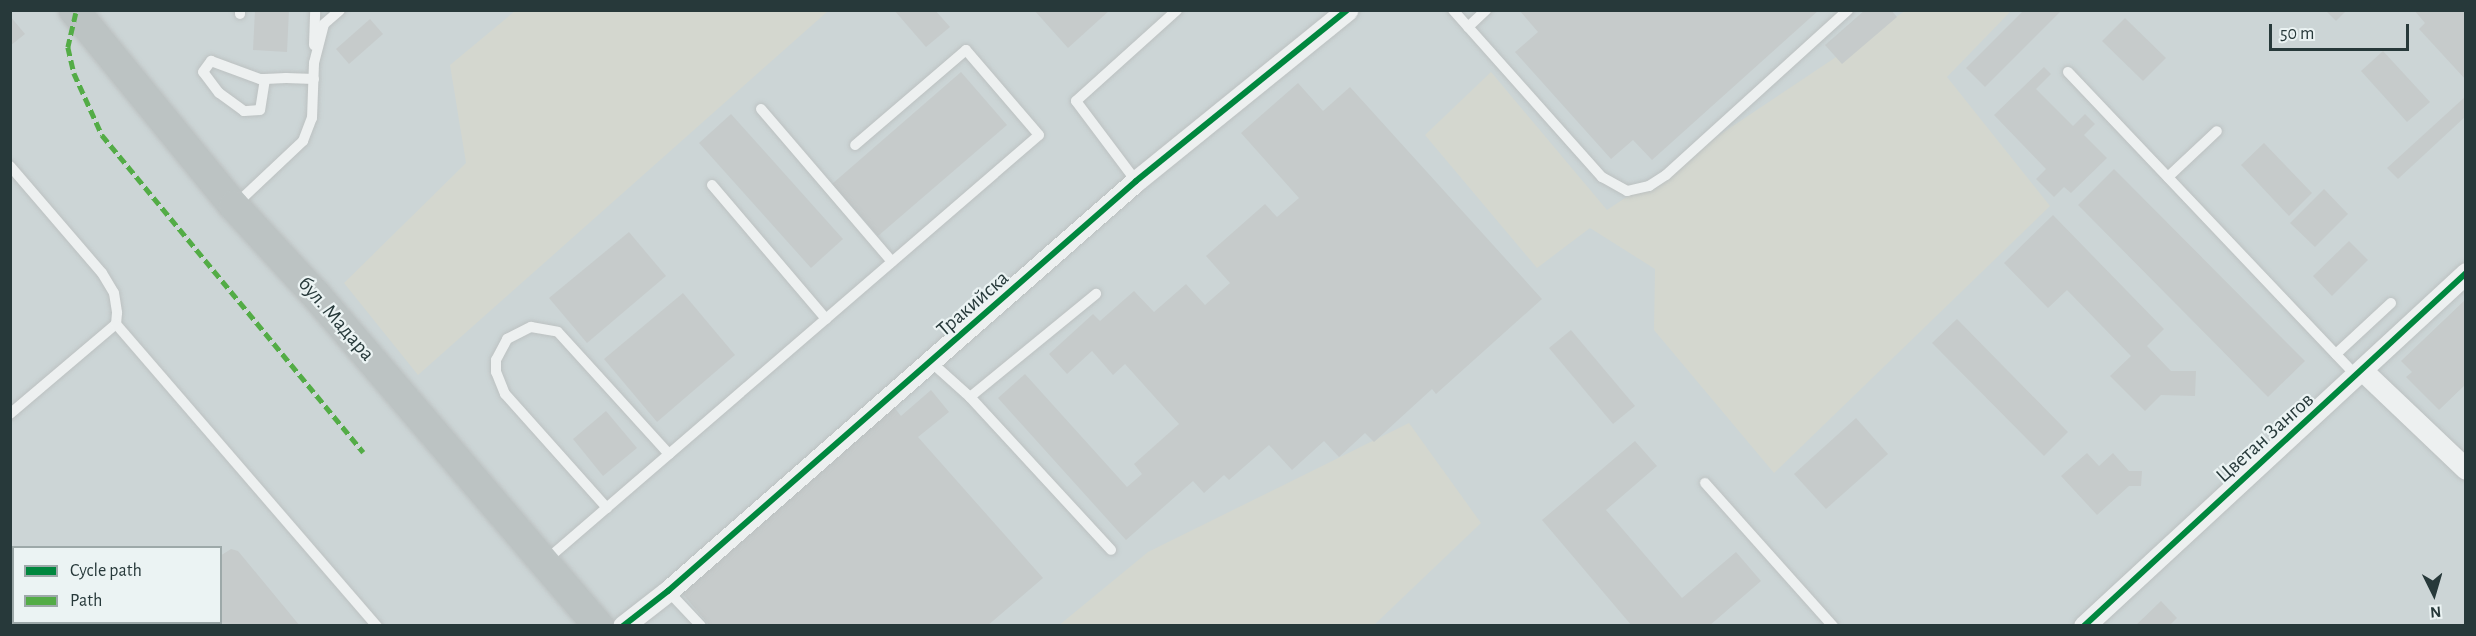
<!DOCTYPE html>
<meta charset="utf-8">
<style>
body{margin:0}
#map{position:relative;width:2476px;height:636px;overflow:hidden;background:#dee3e3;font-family:"Alegreya Sans",sans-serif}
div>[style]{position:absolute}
.built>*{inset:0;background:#ccd5d6}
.green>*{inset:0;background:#d4d7cf}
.building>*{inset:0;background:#c6cbcb}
.roads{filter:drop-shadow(0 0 2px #bcc1c1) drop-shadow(0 0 2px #bcc1c1)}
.service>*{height:10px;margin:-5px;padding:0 5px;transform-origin:5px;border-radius:5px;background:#edf0f0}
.minor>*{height:21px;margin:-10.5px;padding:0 10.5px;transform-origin:10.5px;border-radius:10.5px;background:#edf0f0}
.secondary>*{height:30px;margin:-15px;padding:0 15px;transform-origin:15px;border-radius:15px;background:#bcc3c3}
.quiet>*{height:4.5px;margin-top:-2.25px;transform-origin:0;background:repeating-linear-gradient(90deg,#53ac46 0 9px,transparent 0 13.5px)}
.cycleway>*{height:6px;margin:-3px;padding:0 3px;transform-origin:3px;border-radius:3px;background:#00873e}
span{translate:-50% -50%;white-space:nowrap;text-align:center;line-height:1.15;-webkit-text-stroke:4.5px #ebf3f3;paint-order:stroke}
.street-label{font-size:21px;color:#27393a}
.frame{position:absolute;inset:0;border:12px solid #27393a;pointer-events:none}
.legend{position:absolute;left:12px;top:546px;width:210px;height:78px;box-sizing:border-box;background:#ebf3f3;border:2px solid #9da9a9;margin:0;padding:8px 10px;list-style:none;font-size:18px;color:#27393a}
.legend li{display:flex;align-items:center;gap:12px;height:30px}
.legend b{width:30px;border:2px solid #9da9a9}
.north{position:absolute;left:2404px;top:564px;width:60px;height:60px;-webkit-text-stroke:4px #ebf3f3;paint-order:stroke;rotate:175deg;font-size:16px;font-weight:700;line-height:24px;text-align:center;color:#27393a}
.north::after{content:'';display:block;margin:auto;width:21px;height:27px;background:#27393a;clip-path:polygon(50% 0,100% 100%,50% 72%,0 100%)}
.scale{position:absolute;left:2269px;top:24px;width:140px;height:27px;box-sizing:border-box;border:3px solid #27393a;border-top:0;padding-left:8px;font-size:18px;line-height:21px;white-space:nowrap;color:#27393a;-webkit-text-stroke:4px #ebf3f3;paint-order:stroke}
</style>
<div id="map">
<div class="built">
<div style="clip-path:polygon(evenodd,10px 11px,2465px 11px,2465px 625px,11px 625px,10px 11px,14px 548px,220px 548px,220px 622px,14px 622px,14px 548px)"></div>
</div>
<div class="green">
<div style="clip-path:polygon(515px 11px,828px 11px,418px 375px,344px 283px,466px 163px,450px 65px)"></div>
<div style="clip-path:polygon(1905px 11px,2011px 11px,1947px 77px,2050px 206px,1774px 473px,1654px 330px,1655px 269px,1590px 228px,1537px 268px,1425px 135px,1491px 72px,1607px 210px)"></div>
<div style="clip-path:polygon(1409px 423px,1481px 523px,1374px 625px,1058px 626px,1148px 552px)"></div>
</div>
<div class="building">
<div style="clip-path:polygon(255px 10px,289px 10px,287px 52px,253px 50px)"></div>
<div style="clip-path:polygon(894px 10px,935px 10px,950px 27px,926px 47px)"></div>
<div style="clip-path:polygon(1034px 10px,1110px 10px,1068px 48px)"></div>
<div style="clip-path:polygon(1519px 10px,1819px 10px,1652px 160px,1633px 140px,1611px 159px,1515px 52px,1538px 32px)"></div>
<div style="clip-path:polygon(1865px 10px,1891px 10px,1897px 17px,1842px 64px,1825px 45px)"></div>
<div style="clip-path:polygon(2024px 10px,2062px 10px,1985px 87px,1966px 68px)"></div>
<div style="clip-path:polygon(2325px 10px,2347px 10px,2336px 21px)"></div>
<div style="clip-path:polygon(2414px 10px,2466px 10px,2466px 80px,2419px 29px,2425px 23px)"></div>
<div style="clip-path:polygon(10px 16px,25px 34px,10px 46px)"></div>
<div style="clip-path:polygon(2125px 18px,2166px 58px,2143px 81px,2102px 41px)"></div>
<div style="clip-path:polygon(370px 19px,383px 34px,349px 64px,336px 49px)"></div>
<div style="clip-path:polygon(2383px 51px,2430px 102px,2407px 122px,2361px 71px)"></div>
<div style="clip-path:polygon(2044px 67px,2051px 74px,2036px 89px,2073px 126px,2085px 114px,2095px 124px,2084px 135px,2107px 158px,2071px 193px,2064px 187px,2054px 197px,2036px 179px,2046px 169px,1994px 115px)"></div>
<div style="clip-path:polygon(961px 72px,1007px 125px,878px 236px,832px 184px)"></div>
<div style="clip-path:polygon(1298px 83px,1323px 111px,1350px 87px,1542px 299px,1436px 394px,1432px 389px,1374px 442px,1365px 433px,1339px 457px,1324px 441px,1292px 470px,1269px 445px,1229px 480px,1224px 475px,1204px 493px,1193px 481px,1126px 540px,998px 398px,1025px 374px,1127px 487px,1142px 474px,1134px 464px,1179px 424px,1125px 364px,1113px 375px,1092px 351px,1067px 374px,1049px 354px,1093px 314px,1100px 321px,1134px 291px,1154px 312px,1186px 284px,1205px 305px,1230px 283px,1206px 256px,1265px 204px,1277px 217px,1299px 198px,1241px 133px)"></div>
<div style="clip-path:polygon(2466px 96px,2466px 116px,2398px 179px,2387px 168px)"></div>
<div style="clip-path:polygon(731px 114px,843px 239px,811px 268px,699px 143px)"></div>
<div style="clip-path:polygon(2264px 143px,2312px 193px,2289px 216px,2241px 165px)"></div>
<div style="clip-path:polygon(2114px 169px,2305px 361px,2268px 397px,2078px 205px)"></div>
<div style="clip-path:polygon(2324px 189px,2348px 214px,2315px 247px,2290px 223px)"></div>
<div style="clip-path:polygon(2053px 215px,2164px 329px,2147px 346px,2171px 371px,2196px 371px,2195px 396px,2161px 395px,2145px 411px,2110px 376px,2131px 356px,2067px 290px,2048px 308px,2004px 263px)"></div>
<div style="clip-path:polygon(629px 232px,666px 276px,587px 343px,549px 298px)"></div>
<div style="clip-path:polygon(2349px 241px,2368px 260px,2332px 296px,2313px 276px)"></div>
<div style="clip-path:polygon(683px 293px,735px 355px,657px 422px,604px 359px)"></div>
<div style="clip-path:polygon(2466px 299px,2466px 384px,2439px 410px,2406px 377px,2412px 372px,2401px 361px)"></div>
<div style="clip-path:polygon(1957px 319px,2068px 432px,2044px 456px,1932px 343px)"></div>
<div style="clip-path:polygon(1571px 330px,1635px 406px,1613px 424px,1549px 348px)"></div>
<div style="clip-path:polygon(931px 390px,949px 412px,918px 437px,1043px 578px,987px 626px,710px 626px,681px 592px,894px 407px,901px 416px)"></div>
<div style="clip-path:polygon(606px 411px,637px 448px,603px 476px,573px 439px)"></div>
<div style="clip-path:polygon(1856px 418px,1888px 454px,1826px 509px,1794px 474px)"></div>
<div style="clip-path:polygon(1635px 441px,1657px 466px,1606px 510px,1682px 598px,1736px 552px,1761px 581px,1709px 626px,1632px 626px,1542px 520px)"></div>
<div style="clip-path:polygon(2087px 453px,2099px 466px,2113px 453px,2129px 471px,2142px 471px,2141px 486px,2129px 486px,2097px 515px,2061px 476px)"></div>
<div style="clip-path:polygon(231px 549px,238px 551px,300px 626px,172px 622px,220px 622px,220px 556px)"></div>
<div style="clip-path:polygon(2161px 601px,2177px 618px,2169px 626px,2135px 626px)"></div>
</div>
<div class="roads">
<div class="service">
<div style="left:1453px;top:10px;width:224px;rotate:48.3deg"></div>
<div style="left:1602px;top:177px;width:29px;rotate:29deg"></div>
<div style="left:1627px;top:191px;width:23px;rotate:-13deg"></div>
<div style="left:1649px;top:186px;width:20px;rotate:-33deg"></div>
<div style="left:1666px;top:175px;width:246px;rotate:-42.2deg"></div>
<div style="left:240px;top:14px;width:4px;rotate:-90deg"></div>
<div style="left:1468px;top:27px;width:25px;rotate:-43deg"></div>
<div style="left:314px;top:45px;width:35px;rotate:-88deg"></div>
<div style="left:2068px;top:72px;width:420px;rotate:46.5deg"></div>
<div style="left:265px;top:79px;width:31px;rotate:99deg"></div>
<div style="left:260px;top:110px;width:16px;rotate:176deg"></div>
<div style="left:244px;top:111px;width:31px;rotate:-144deg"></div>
<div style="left:219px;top:93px;width:26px;rotate:-127deg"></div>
<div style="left:203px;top:72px;width:14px;rotate:-54deg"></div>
<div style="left:211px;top:61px;width:52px;rotate:20.2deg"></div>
<div style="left:260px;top:79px;width:5px"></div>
<div style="left:265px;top:79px;width:21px;rotate:-3deg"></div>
<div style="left:286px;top:78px;width:28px;rotate:2deg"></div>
<div style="left:761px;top:109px;width:201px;rotate:49.4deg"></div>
<div style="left:10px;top:166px;width:141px;rotate:49.3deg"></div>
<div style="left:102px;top:273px;width:23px;rotate:59deg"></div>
<div style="left:114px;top:293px;width:20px;rotate:81deg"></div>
<div style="left:117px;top:313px;width:11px;rotate:95deg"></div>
<div style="left:116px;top:324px;width:139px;rotate:139.7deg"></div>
<div style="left:2168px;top:177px;width:67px;rotate:-43.2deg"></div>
<div style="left:1136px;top:181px;width:100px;rotate:-126.9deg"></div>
<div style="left:1076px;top:101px;width:136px;rotate:-42deg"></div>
<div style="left:712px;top:185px;width:176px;rotate:49.6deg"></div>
<div style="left:234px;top:206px;width:95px;rotate:-43.3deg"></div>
<div style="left:303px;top:141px;width:25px;rotate:-69deg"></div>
<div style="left:312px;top:118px;width:55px;rotate:-87.9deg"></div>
<div style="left:314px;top:63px;width:40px;rotate:-75.6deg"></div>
<div style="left:324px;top:24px;width:21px;rotate:-41deg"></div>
<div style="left:116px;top:324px;width:399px;rotate:49.2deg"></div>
<div style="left:2336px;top:354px;width:75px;rotate:-42.8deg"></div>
<div style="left:931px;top:362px;width:52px;rotate:41.9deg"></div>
<div style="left:970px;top:397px;width:163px;rotate:-39.3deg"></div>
<div style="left:970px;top:397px;width:208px;rotate:47.3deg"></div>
<div style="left:1705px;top:483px;width:192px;rotate:48.2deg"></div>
<div style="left:607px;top:508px;width:153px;rotate:-131.8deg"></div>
<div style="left:505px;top:394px;width:24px;rotate:-112deg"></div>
<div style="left:496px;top:372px;width:12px;rotate:-90deg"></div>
<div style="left:496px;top:360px;width:24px;rotate:-62deg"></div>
<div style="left:507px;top:339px;width:27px;rotate:-27deg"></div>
<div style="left:531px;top:327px;width:27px;rotate:10deg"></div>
<div style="left:558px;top:332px;width:165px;rotate:47.7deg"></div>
<div style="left:545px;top:561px;width:652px;rotate:-40.77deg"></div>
<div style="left:1039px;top:135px;width:112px;rotate:-130.7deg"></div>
<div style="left:966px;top:50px;width:146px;rotate:139.4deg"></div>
<div style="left:668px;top:591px;width:48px;rotate:46.7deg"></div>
</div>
<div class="minor">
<div style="left:2363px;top:371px;width:142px;rotate:43.6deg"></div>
<div style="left:623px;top:626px;width:57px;rotate:-37.9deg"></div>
<div style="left:668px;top:591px;width:622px;rotate:-41.22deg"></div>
<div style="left:1136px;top:181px;width:272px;rotate:-39deg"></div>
<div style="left:2084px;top:626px;width:520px;rotate:-42.74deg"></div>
</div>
<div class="secondary">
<div style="left:74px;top:10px;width:253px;rotate:50.8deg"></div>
<div style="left:234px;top:206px;width:120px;rotate:47.4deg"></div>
<div style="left:315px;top:294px;width:437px;rotate:49.5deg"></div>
</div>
</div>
<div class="quiet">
<div style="left:76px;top:13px;width:35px;rotate:103deg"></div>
<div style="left:68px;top:47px;width:27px;rotate:77deg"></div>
<div style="left:74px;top:73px;width:68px;rotate:65.7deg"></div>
<div style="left:102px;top:135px;width:411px;rotate:50.5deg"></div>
</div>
<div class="cycleway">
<div style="left:623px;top:626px;width:57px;rotate:-37.9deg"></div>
<div style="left:668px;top:591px;width:622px;rotate:-41.22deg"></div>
<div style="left:1136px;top:181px;width:272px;rotate:-39deg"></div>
<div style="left:2084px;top:626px;width:520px;rotate:-42.74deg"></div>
</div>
<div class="street-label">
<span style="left:973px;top:304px;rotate:-41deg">Тракийска</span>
<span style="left:336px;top:319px;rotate:49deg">бул. Мадара</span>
<span style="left:2265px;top:438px;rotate:-42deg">Цветан Зангов</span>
</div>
<div class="frame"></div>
<ul class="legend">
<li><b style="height:8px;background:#00873e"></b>Cycle path</li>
<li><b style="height:8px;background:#53ac46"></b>Path</li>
</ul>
<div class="north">N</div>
<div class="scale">50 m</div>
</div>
